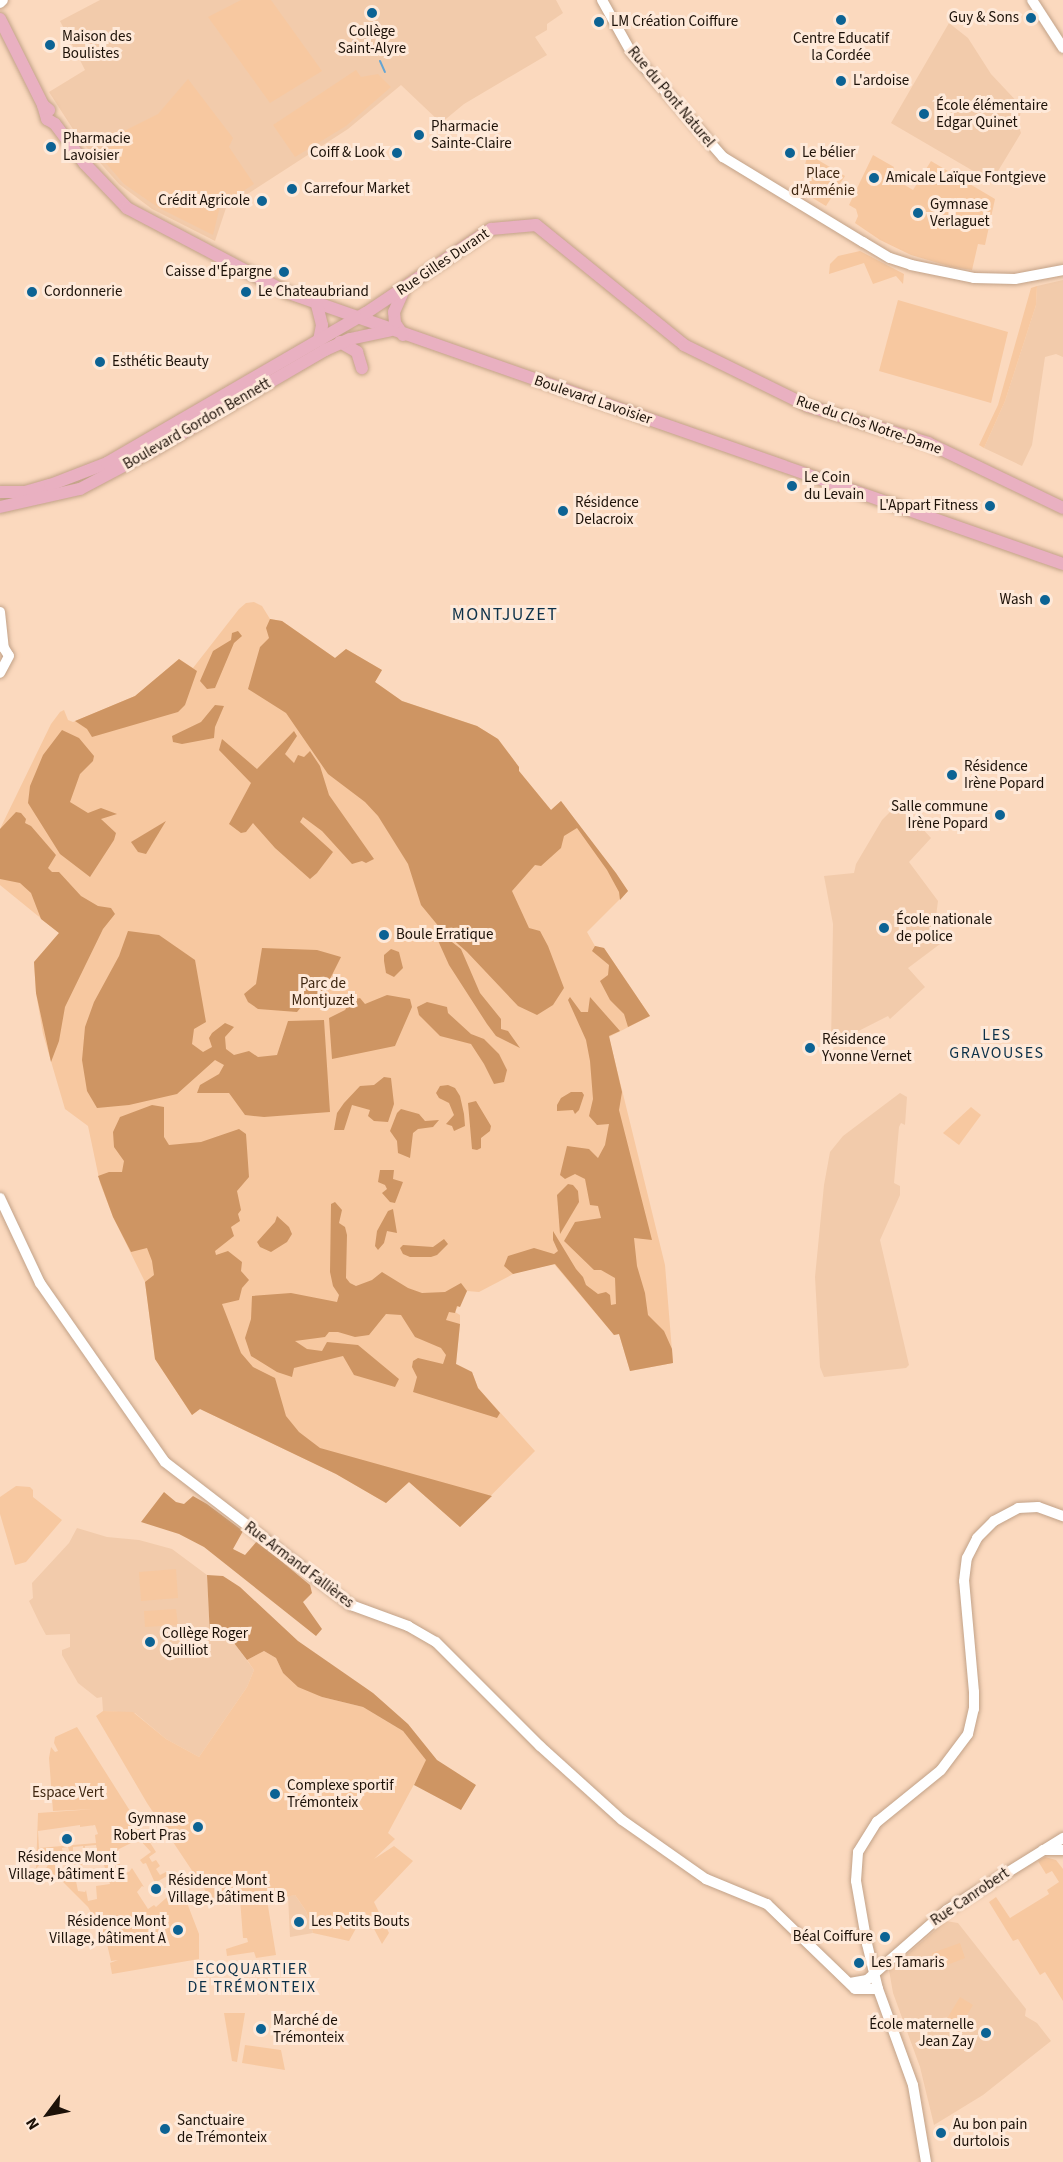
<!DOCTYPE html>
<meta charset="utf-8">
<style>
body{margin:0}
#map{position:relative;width:1063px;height:2162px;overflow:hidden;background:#fbd9be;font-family:"Source Sans 3",sans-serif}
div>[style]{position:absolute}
.built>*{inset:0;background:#f2cbab}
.green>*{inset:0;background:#f7c8a0}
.forest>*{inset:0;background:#ce9563}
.stream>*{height:2px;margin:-1px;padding:0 1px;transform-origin:1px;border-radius:1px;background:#65a5d3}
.roads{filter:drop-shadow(0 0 2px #c2a288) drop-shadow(0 0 2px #c2a288)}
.secondary>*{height:10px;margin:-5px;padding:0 5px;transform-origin:5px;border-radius:5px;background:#fff}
.primary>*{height:12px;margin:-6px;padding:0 6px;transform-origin:6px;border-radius:6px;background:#e9b0c1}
.dots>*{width:16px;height:16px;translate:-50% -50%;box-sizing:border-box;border:3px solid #fee9d9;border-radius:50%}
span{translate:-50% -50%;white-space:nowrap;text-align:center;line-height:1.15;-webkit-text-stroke:6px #fee9d9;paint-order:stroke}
.poi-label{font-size:15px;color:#1c1108}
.right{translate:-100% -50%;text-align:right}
.left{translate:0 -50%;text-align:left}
.street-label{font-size:15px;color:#1c1108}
.park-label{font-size:15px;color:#3f2711}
.neighbourhood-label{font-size:16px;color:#0c3149;letter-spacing:1.5px}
.quarter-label{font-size:18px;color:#0c3149;letter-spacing:1.5px}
.north{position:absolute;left:18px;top:2084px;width:60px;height:60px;-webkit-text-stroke:4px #fee9d9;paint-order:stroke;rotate:238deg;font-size:16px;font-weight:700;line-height:24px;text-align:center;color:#1c1108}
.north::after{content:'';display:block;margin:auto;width:21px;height:27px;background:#1c1108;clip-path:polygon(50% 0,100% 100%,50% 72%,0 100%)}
</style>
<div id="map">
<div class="built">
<div style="clip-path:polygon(100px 0,556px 0,563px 13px,547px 24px,547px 30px,535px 37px,547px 55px,464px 104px,441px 123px,401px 85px,348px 129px,226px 208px,215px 241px,152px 209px,119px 184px,80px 140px,49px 92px,85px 70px,60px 21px)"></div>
<div style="clip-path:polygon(949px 23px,968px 38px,991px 74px,1022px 107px,1018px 124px,1021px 133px,995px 176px,987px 179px,891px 123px)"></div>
<div style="clip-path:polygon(1063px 280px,1063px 357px,1056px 354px,1045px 357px,1032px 445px,1022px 466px,984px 448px,1005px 401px,1036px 305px,1037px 286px)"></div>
<div style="clip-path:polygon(899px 803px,931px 838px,909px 862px,938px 901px,934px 932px,940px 944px,908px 968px,925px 987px,890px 1019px,888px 1016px,831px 1045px,833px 924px,824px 876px,854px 873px,856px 864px,882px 820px)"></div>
<div style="clip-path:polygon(900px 1093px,907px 1097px,905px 1125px,901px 1123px,899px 1127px,894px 1183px,900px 1186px,900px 1195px,880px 1240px,909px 1365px,906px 1368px,824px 1377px,820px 1367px,815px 1277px,824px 1185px,830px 1152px,843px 1136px)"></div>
<div style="clip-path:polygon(77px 1528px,107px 1537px,139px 1540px,172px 1549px,207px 1575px,210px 1637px,234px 1643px,254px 1670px,247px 1687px,199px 1757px,166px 1739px,135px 1713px,103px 1711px,102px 1697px,97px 1698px,78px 1683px,62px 1655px,62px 1650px,70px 1647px,70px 1634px,46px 1635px,40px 1624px,29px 1601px,33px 1598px,32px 1583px,69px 1543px)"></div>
<div style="clip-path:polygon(295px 1895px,306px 1911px,313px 1933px,290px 1937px,288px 1896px)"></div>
<div style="clip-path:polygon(946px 1921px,958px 1923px,1026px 2009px,1025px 2016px,1037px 2023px,1051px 2041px,983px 2095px,934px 2125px,920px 2067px,893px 1993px,889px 1970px)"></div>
</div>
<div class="green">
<div style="clip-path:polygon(241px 0,271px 0,322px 71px,270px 103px,208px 17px)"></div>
<div style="clip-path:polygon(356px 70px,361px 77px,378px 74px,391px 87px,346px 126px,295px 157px,273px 125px)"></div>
<div style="clip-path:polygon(188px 79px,233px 138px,229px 147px,254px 184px,220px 206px,213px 235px,159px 208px,124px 184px,98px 154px,125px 139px,122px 132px,158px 114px)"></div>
<div style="clip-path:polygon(808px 154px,845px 176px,826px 206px,811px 197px,808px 191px,804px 168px)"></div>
<div style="clip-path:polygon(873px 155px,894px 167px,890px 176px,913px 190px,931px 161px,995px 199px,985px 245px,978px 244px,972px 270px,952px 267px,911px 255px,880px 240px,855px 223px,858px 216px,856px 209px,849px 205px)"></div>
<div style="clip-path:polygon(860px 251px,904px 274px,903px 284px,896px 276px,873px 284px,864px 263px,829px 274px,830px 264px,838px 256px)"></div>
<div style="clip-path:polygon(1037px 286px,1036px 305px,1005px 401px,984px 448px,979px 445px,998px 405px,1031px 288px)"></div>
<div style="clip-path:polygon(898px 300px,1008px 332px,991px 403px,879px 371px)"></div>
<div style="clip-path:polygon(254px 602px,262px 606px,270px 619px,282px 621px,335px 658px,346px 649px,382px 670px,375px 682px,402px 701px,477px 726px,498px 739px,519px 767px,519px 771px,551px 810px,561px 801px,628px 891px,587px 932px,595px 946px,604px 948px,650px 1016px,609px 1037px,665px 1265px,673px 1363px,630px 1371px,619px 1334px,614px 1335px,554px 1264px,515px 1273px,479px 1292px,467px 1291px,455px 1312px,460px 1315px,460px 1324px,456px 1364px,472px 1372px,478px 1388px,535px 1451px,460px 1527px,409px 1482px,386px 1503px,336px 1474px,200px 1409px,192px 1415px,155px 1359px,145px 1282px,113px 1217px,100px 1183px,88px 1126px,65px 1109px,43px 1034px,36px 993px,34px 962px,59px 933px,0 885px,0 829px,51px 724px,60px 712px,64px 710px,68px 720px,73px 722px,135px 696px,179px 659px,193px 668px,239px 609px,246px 603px)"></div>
<div style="clip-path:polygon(971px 1107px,981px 1115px,959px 1145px,943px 1133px)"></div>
<div style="clip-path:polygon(16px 1486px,30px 1487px,33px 1490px,33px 1497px,62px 1520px,26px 1562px,15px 1565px,0 1514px,0 1497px)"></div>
<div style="clip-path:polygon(176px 1569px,178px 1598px,141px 1601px,139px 1572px)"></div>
<div style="clip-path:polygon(176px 1609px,178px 1625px,145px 1627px,144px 1611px)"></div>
<div style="clip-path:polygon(264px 1651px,276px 1658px,283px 1673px,322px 1697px,363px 1707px,403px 1731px,427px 1760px,388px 1833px,395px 1839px,374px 1859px,394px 1846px,413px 1861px,374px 1902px,389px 1933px,382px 1944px,365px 1912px,349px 1941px,313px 1933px,306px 1911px,295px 1895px,286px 1897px,286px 1902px,277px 1903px,276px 1898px,267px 1900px,276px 1955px,256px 1958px,254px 1952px,227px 1956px,226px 1949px,248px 1942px,247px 1938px,243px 1938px,240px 1899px,262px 1895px,213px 1902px,147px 1803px,96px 1716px,103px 1711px,133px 1712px,166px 1739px,199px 1757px,247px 1687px,254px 1670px,247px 1660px)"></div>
<div style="clip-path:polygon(evenodd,77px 1727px,156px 1852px,149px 1857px,152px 1862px,156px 1860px,160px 1866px,156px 1869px,160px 1875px,168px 1871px,184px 1895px,199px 1934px,199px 1959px,112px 1974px,110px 1963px,118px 1960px,111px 1961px,106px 1940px,88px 1907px,63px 1882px,43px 1873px,48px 1865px,54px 1863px,54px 1857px,43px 1860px,36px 1869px,38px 1813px,95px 1809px,53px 1811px,49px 1758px,51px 1747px,55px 1752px,58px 1751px,54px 1743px,55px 1737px,77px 1727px,80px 1825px,80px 1827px,95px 1825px,98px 1834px,95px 1835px,96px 1843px,39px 1848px,38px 1831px,80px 1825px,77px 1727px,139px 1839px,151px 1852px,140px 1860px,143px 1864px,146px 1863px,155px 1883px,167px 1876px,174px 1891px,156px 1907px,154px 1905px,148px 1909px,137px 1892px,142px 1886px,144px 1887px,132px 1868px,129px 1872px,124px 1871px,114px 1855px,119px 1849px,139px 1839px,77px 1727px,96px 1845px,99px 1861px,73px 1865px,75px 1881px,69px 1881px,67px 1875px,62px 1875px,60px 1862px,56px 1863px,54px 1857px,63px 1855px,62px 1848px,68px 1847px,70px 1854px,73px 1853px,73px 1847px,83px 1846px,84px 1851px,85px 1846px,96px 1845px,77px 1727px,100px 1862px,104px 1865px,110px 1884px,96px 1886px,97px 1899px,88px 1901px,86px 1890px,85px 1892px,78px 1891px,73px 1866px,100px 1862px)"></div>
<div style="clip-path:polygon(1045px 1857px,1056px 1860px,1063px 1869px,1063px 2001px,1045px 1972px,1040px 1975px,1018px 1939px,1013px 1941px,989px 1902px,996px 1897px,1010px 1918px,1049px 1894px,1047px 1890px,1059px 1882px,1052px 1871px,1046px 1874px,1038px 1861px)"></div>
<div style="clip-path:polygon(960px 1943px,965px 1958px,937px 1969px,932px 1953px)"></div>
<div style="clip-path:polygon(960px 1997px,973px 2005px,958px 2030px,945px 2022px)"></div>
<div style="clip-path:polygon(224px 2013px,245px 2013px,237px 2062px,232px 2061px)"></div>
<div style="clip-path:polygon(245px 2045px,281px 2050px,285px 2070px,242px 2063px)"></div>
</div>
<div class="forest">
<div style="clip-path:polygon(270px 619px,282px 621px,335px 658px,346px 649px,382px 670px,375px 682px,402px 701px,477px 726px,498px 739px,519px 767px,519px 771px,551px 810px,561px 801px,616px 873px,628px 891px,620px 900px,619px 892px,607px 870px,577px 828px,564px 836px,561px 848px,541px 866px,535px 865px,512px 891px,529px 928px,540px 931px,548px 946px,564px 988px,553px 1005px,537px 1015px,518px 1006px,467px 952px,440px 928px,421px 905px,408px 864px,378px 816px,365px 802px,328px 774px,286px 713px,248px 689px,260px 647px,269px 638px,266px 628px)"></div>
<div style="clip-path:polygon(238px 631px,242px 636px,234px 643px,215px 688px,207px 689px,200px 681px,213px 651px,231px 640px,232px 633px)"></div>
<div style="clip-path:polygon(179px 659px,197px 671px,185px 705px,178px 712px,92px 737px,87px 729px,75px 721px,135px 696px)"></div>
<div style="clip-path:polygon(215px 705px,224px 706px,215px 727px,214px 738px,182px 744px,173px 742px,172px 736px,201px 722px)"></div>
<div style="clip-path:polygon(62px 730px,79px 738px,94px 756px,93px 761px,80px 774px,70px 802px,88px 813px,101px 808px,117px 814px,101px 819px,116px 833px,114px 840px,90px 877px,60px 854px,28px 803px,30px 786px,43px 755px)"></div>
<div style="clip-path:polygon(294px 731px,297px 736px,285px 754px,294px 763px,298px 755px,304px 757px,310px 751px,320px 766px,329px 795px,374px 859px,366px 863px,362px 861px,352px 864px,322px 831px,303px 817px,300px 822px,333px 852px,317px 873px,310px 879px,275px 848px,253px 823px,246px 832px,241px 833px,229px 824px,251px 783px,219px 750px,222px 739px,257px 769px)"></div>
<div style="clip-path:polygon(16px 812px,21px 813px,26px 819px,25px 823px,31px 826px,56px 855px,48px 868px,52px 872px,59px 872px,81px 896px,98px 906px,111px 908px,115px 914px,103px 929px,65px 1007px,59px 1041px,51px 1062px,36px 993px,34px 962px,59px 933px,41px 919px,31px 893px,20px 883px,0 879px,0 829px)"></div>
<div style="clip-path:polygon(166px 821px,146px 854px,138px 852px,131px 842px)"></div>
<div style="clip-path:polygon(128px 931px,159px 935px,195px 960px,206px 1022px,194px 1029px,192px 1044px,203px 1052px,212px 1047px,209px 1038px,212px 1033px,225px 1023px,234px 1027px,225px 1037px,226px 1049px,234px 1055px,249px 1051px,258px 1057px,277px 1055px,288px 1021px,324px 1020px,330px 1112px,264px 1117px,245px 1115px,229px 1093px,197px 1093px,200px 1085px,219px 1074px,224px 1065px,215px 1060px,177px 1094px,129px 1105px,97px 1108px,87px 1091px,82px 1060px,85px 1027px,94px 1002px,119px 956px)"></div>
<div style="clip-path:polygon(435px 934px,443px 935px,461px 949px,480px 993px,501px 1019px,501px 1029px,508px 1031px,520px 1048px,496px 1036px,487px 1024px,449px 965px)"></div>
<div style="clip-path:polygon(595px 946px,604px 948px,650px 1016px,628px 1027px,624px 1014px,610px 1000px,600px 981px,608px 975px,609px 965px,592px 951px)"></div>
<div style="clip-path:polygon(262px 948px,317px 950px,341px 957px,330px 979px,325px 999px,306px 1001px,297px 1012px,258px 1009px,248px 1002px,244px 994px,256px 984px)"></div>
<div style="clip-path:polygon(391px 949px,399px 952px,403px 968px,394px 977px,386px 973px,384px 961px,384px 955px)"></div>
<div style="clip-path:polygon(387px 995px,410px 999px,412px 1007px,395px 1046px,332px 1059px,329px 1018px,345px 1010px,351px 1000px,360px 998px,365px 1004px)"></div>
<div style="clip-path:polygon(570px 997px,581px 1012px,588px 1012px,590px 997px,620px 1031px,609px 1036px,622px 1092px,619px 1110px,652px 1240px,634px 1238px,637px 1266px,645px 1293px,648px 1315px,664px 1331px,672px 1349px,673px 1363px,630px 1371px,619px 1334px,614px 1335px,555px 1264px,513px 1274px,504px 1266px,508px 1256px,534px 1248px,554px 1254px,558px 1251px,553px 1240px,553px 1231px,576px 1269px,583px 1277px,586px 1285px,598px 1294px,606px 1292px,610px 1295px,611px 1305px,616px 1304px,615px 1278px,601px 1270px,594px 1270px,564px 1241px,575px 1222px,601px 1218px,598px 1206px,590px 1205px,585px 1179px,575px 1174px,565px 1179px,560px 1175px,567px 1146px,589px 1149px,598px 1158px,605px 1145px,609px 1124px,597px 1125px,589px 1116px,593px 1099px,590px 1061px,586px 1040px,568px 1000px)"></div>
<div style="clip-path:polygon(427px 1002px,447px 1007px,448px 1013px,471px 1034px,484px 1039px,499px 1054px,507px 1070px,504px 1082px,494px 1084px,484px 1064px,471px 1044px,440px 1036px,419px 1015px,417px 1007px)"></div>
<div style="clip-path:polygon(384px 1077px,391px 1078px,394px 1104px,388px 1122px,374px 1121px,368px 1116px,370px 1110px,352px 1105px,344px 1130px,334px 1130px,337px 1113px,344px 1103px,360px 1086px,374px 1085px)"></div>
<div style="clip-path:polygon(448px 1085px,455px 1088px,460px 1096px,464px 1114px,465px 1126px,454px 1131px,452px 1126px,446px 1124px,454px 1115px,449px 1103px,439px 1098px,436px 1093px,440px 1086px)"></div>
<div style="clip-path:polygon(571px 1092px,582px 1092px,584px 1095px,579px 1110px,575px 1114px,573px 1110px,557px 1111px,557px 1105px,561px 1098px)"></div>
<div style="clip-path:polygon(476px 1101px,491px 1126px,490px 1131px,481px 1138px,481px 1148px,477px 1150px,472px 1149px,468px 1103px)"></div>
<div style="clip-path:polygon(152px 1105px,164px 1107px,164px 1137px,169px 1145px,201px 1142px,239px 1129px,246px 1134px,249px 1177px,237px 1191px,241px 1210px,238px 1214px,240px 1221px,231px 1227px,234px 1236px,215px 1251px,216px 1255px,228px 1251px,242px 1262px,241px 1271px,249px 1280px,242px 1288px,239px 1300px,222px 1304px,241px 1353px,253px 1367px,275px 1378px,286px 1416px,299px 1432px,320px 1448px,492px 1496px,460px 1527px,409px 1482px,386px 1503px,336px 1474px,200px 1409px,192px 1415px,155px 1359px,145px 1282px,154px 1275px,152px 1261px,147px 1248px,131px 1252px,113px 1217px,98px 1176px,109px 1172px,122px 1172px,124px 1161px,114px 1147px,113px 1132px,120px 1117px)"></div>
<div style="clip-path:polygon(401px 1109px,419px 1114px,425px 1121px,439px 1120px,433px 1127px,418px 1129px,413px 1133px,410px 1158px,398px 1153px,397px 1141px,390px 1131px,397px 1113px)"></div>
<div style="clip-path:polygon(380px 1170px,394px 1170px,393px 1179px,403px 1182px,395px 1203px,390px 1202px,382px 1193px,387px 1189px,385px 1185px,378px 1182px)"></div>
<div style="clip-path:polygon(568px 1184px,573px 1185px,578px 1191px,579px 1202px,560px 1234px,557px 1195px)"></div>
<div style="clip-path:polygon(335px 1202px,342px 1210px,339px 1223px,345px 1227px,347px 1235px,346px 1278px,350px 1283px,356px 1286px,372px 1280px,382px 1272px,408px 1288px,422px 1293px,445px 1292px,461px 1283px,467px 1291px,460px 1307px,457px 1306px,455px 1313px,449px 1312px,446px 1320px,460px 1324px,456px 1364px,472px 1372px,478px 1388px,500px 1413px,497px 1418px,413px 1392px,417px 1377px,412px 1367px,413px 1361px,418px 1358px,443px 1364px,446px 1355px,441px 1348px,415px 1337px,401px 1315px,386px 1314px,369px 1335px,355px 1337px,338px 1332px,329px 1332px,325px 1337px,295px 1341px,307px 1349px,322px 1351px,327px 1342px,358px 1345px,399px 1379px,395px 1387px,354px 1375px,343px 1356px,294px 1368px,292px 1377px,277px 1372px,251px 1356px,245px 1338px,251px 1319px,252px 1296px,291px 1293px,337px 1302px,339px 1295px,333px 1286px,330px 1272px,331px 1204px)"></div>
<div style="clip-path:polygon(393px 1209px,397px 1233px,387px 1231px,384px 1243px,378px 1250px,375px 1246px,377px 1231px,388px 1211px)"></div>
<div style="clip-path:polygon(277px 1216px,289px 1227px,292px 1234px,287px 1242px,271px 1252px,260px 1247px,257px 1242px,275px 1222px)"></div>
<div style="clip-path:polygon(444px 1239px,448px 1244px,437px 1255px,431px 1257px,410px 1257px,403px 1254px,400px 1248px,403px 1245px,433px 1247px)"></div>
<div style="clip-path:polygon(164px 1492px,176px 1502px,184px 1504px,193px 1496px,207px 1504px,243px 1531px,233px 1549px,245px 1555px,257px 1541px,310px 1585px,312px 1593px,303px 1602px,322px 1629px,316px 1636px,204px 1547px,179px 1534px,141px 1522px)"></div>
<div style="clip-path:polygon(207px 1575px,223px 1576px,240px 1587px,298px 1641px,373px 1693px,408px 1724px,437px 1760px,476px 1785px,461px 1810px,414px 1785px,426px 1760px,403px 1731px,363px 1707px,322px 1697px,298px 1687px,283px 1673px,276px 1658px,264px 1651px,247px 1660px,234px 1643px,210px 1637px)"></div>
</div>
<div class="stream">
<div style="left:380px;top:61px;width:12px;rotate:66deg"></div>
</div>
<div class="roads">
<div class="secondary">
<div style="left:602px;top:0;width:60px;rotate:60.9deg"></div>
<div style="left:631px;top:52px;width:140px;rotate:48.8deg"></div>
<div style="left:723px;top:157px;width:164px;rotate:31.3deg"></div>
<div style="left:863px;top:242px;width:31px;rotate:31deg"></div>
<div style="left:890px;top:258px;width:22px;rotate:18deg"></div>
<div style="left:911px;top:265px;width:64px;rotate:11.7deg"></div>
<div style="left:974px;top:278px;width:41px;rotate:1.4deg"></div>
<div style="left:1015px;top:279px;width:49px;rotate:-10.6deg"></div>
<div style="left:1032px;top:0;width:57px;rotate:57.1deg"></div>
<div style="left:0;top:3px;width:4px;rotate:-45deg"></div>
<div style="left:0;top:612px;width:36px;rotate:84deg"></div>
<div style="left:4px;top:648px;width:9px;rotate:58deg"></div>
<div style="left:9px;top:656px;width:19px;rotate:118deg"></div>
<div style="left:0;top:1198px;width:94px;rotate:64.8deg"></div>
<div style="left:40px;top:1283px;width:218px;rotate:55.1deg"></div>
<div style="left:165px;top:1462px;width:235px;rotate:37.6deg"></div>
<div style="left:351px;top:1605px;width:61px;rotate:20.2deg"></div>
<div style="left:408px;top:1626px;width:32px;rotate:30deg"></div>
<div style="left:436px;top:1642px;width:147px;rotate:45deg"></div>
<div style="left:540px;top:1746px;width:110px;rotate:42.1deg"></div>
<div style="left:622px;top:1820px;width:103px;rotate:35.1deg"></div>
<div style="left:706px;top:1879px;width:66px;rotate:22.3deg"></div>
<div style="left:767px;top:1904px;width:122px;rotate:44deg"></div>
<div style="left:855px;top:1989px;width:23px"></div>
<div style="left:1043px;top:1850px;width:20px"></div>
<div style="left:850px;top:1983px;width:17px;rotate:-10deg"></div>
<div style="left:867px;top:1980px;width:106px;rotate:-41.2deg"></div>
<div style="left:947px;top:1910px;width:137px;rotate:-31.8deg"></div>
<div style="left:926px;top:2162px;width:78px;rotate:-99.6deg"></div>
<div style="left:913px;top:2085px;width:102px;rotate:-110deg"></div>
<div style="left:878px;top:1989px;width:46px;rotate:-103.7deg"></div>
<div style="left:867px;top:1944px;width:64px;rotate:-99.9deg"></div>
<div style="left:856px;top:1881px;width:29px;rotate:-86deg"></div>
<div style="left:858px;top:1852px;width:36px;rotate:-58deg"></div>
<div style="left:877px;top:1822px;width:82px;rotate:-39.1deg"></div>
<div style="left:941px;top:1770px;width:45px;rotate:-53.1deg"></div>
<div style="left:968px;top:1734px;width:26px;rotate:-77deg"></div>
<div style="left:974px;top:1709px;width:17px;rotate:-90deg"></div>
<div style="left:974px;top:1692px;width:111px;rotate:-95.1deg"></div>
<div style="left:964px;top:1581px;width:23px;rotate:-83deg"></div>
<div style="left:967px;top:1558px;width:22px;rotate:-63deg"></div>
<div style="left:977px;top:1538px;width:24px;rotate:-45deg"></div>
<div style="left:994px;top:1521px;width:27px;rotate:-28deg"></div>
<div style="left:1018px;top:1508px;width:20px;rotate:-3deg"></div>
<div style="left:1038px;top:1507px;width:27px;rotate:20deg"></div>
</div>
<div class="primary">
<div style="left:0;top:19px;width:96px;rotate:63.4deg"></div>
<div style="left:43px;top:105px;width:8px;rotate:40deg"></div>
<div style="left:43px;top:105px;width:15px;rotate:74deg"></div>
<div style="left:47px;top:119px;width:9px;rotate:32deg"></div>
<div style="left:55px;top:124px;width:50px;rotate:53.1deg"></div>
<div style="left:85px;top:164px;width:61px;rotate:46.3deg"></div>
<div style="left:127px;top:208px;width:180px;rotate:27.8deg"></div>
<div style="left:286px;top:292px;width:823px;rotate:19.29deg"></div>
<div style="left:317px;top:305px;width:21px;rotate:76deg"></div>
<div style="left:322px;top:325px;width:15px;rotate:101deg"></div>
<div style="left:403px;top:335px;width:14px;rotate:-124deg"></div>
<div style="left:395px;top:323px;width:11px;rotate:-95deg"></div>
<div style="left:394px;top:312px;width:24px;rotate:-66deg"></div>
<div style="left:340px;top:342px;width:20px;rotate:30deg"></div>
<div style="left:357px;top:352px;width:17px;rotate:73deg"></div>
<div style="left:0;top:492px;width:25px"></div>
<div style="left:25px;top:492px;width:26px;rotate:-16deg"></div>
<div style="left:50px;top:485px;width:61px;rotate:-21.1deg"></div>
<div style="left:107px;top:463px;width:299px;rotate:-30.1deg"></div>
<div style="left:366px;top:313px;width:151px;rotate:-33.9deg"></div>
<div style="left:491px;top:229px;width:45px;rotate:-5.1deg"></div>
<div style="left:536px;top:225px;width:191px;rotate:39deg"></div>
<div style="left:684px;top:345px;width:138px;rotate:26.2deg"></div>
<div style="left:808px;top:406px;width:126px;rotate:17.1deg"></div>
<div style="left:928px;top:443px;width:150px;rotate:25.7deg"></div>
<div style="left:0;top:507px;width:82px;rotate:-12.7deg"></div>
<div style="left:80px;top:489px;width:79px;rotate:-27.9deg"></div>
<div style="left:150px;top:452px;width:203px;rotate:-30.2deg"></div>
<div style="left:325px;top:350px;width:27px;rotate:-24deg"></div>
<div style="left:350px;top:339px;width:40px;rotate:-12deg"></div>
</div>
</div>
<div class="dots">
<div style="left:372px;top:13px;background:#0c6394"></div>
<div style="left:1031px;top:18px;background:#0c6394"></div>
<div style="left:841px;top:20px;background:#0c6394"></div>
<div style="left:599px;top:22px;background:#0c6394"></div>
<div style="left:50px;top:45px;background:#0c6394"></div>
<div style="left:841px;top:81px;background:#0c6394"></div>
<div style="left:924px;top:114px;background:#0c6394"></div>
<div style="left:419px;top:135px;background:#0c6394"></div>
<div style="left:51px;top:147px;background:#0c6394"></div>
<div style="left:397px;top:153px;background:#0c6394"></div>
<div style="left:790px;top:153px;background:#0c6394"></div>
<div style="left:874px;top:178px;background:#0c6394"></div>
<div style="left:292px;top:189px;background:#0c6394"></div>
<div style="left:262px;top:201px;background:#0c6394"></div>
<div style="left:918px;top:213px;background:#0c6394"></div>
<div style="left:284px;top:272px;background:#0c6394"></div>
<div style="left:32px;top:292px;background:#0c6394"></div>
<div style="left:246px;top:292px;background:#0c6394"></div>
<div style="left:100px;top:362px;background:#0c6394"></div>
<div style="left:792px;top:486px;background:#0c6394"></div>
<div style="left:990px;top:506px;background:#0c6394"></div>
<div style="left:563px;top:511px;background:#0c6394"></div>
<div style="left:1045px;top:600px;background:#0c6394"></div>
<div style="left:952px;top:775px;background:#0c6394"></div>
<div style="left:1000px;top:815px;background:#0c6394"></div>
<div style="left:884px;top:928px;background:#0c6394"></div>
<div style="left:384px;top:935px;background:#0c6394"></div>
<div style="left:810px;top:1048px;background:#0c6394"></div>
<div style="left:150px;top:1642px;background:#0c6394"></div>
<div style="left:275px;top:1794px;background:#0c6394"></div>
<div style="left:198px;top:1827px;background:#0c6394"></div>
<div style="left:67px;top:1839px;background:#0c6394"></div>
<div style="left:156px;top:1889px;background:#0c6394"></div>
<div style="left:299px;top:1922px;background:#0c6394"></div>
<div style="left:178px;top:1930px;background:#0c6394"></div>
<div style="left:885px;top:1937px;background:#0c6394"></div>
<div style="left:859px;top:1963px;background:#0c6394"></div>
<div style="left:261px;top:2029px;background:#0c6394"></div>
<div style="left:986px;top:2033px;background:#0c6394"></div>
<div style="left:165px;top:2129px;background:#0c6394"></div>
<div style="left:941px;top:2133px;background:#0c6394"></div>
</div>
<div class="poi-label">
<span class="right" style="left:1019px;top:18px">Guy &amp; Sons</span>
<span class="left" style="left:611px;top:22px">LM Création Coiffure</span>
<span style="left:372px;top:40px">Collège<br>Saint-Alyre</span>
<span class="left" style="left:62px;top:45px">Maison des<br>Boulistes</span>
<span style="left:841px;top:47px">Centre Educatif<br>la Cordée</span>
<span class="left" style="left:853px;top:81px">L'ardoise</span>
<span class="left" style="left:936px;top:114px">École élémentaire<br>Edgar Quinet</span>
<span class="left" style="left:431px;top:135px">Pharmacie<br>Sainte-Claire</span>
<span class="left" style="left:63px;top:147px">Pharmacie<br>Lavoisier</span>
<span class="right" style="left:385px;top:153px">Coiff &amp; Look</span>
<span class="left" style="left:802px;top:153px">Le bélier</span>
<span class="left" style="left:886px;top:178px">Amicale Laïque Fontgieve</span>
<span class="left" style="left:304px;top:189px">Carrefour Market</span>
<span class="right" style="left:250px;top:201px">Crédit Agricole</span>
<span class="left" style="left:930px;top:213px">Gymnase<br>Verlaguet</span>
<span class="right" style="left:272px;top:272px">Caisse d'Épargne</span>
<span class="left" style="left:44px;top:292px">Cordonnerie</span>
<span class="left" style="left:258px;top:292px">Le Chateaubriand</span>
<span class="left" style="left:112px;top:362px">Esthétic Beauty</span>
<span class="left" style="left:804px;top:486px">Le Coin<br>du Levain</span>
<span class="left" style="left:575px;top:511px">Résidence<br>Delacroix</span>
<span class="right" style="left:978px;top:506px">L'Appart Fitness</span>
<span class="right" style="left:1033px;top:600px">Wash</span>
<span class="left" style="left:964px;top:775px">Résidence<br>Irène Popard</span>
<span class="right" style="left:988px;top:815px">Salle commune<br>Irène Popard</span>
<span class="left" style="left:896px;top:928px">École nationale<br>de police</span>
<span class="left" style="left:396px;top:935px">Boule Erratique</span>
<span class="left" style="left:822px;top:1048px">Résidence<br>Yvonne Vernet</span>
<span class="left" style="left:162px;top:1642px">Collège Roger<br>Quilliot</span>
<span class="left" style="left:287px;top:1794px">Complexe sportif<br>Trémonteix</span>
<span class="right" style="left:186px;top:1827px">Gymnase<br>Robert Pras</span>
<span style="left:67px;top:1866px">Résidence Mont<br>Village, bâtiment E</span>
<span class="left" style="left:168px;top:1889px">Résidence Mont<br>Village, bâtiment B</span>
<span class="right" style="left:166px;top:1930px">Résidence Mont<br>Village, bâtiment A</span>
<span class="left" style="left:311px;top:1922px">Les Petits Bouts</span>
<span class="right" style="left:873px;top:1937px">Béal Coiffure</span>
<span class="left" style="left:871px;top:1963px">Les Tamaris</span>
<span class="left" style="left:273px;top:2029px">Marché de<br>Trémonteix</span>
<span class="right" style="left:974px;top:2033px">École maternelle<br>Jean Zay</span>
<span class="left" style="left:177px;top:2129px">Sanctuaire<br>de Trémonteix</span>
<span class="left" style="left:953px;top:2133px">Au bon pain<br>durtolois</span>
</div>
<div class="street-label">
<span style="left:671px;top:97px;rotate:50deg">Rue du Pont Naturel</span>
<span style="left:443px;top:262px;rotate:-34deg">Rue Gilles Durant</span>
<span style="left:593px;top:400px;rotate:19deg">Boulevard Lavoisier</span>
<span style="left:197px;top:424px;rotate:-30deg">Boulevard Gordon Bennett</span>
<span style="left:869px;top:425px;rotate:19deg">Rue du Clos Notre-Dame</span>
<span style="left:299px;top:1565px;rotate:37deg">Rue Armand Fallières</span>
<span style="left:970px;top:1897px;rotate:-34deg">Rue Canrobert</span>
</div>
<div class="park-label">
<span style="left:823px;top:182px">Place<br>d'Arménie</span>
<span style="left:323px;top:992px">Parc de<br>Montjuzet</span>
<span style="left:68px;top:1793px">Espace Vert</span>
</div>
<div class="neighbourhood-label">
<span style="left:997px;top:1044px">LES<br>GRAVOUSES</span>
<span style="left:252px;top:1978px">ECOQUARTIER<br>DE TRÉMONTEIX</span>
</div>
<div class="quarter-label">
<span style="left:505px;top:615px">MONTJUZET</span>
</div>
<div class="north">N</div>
</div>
